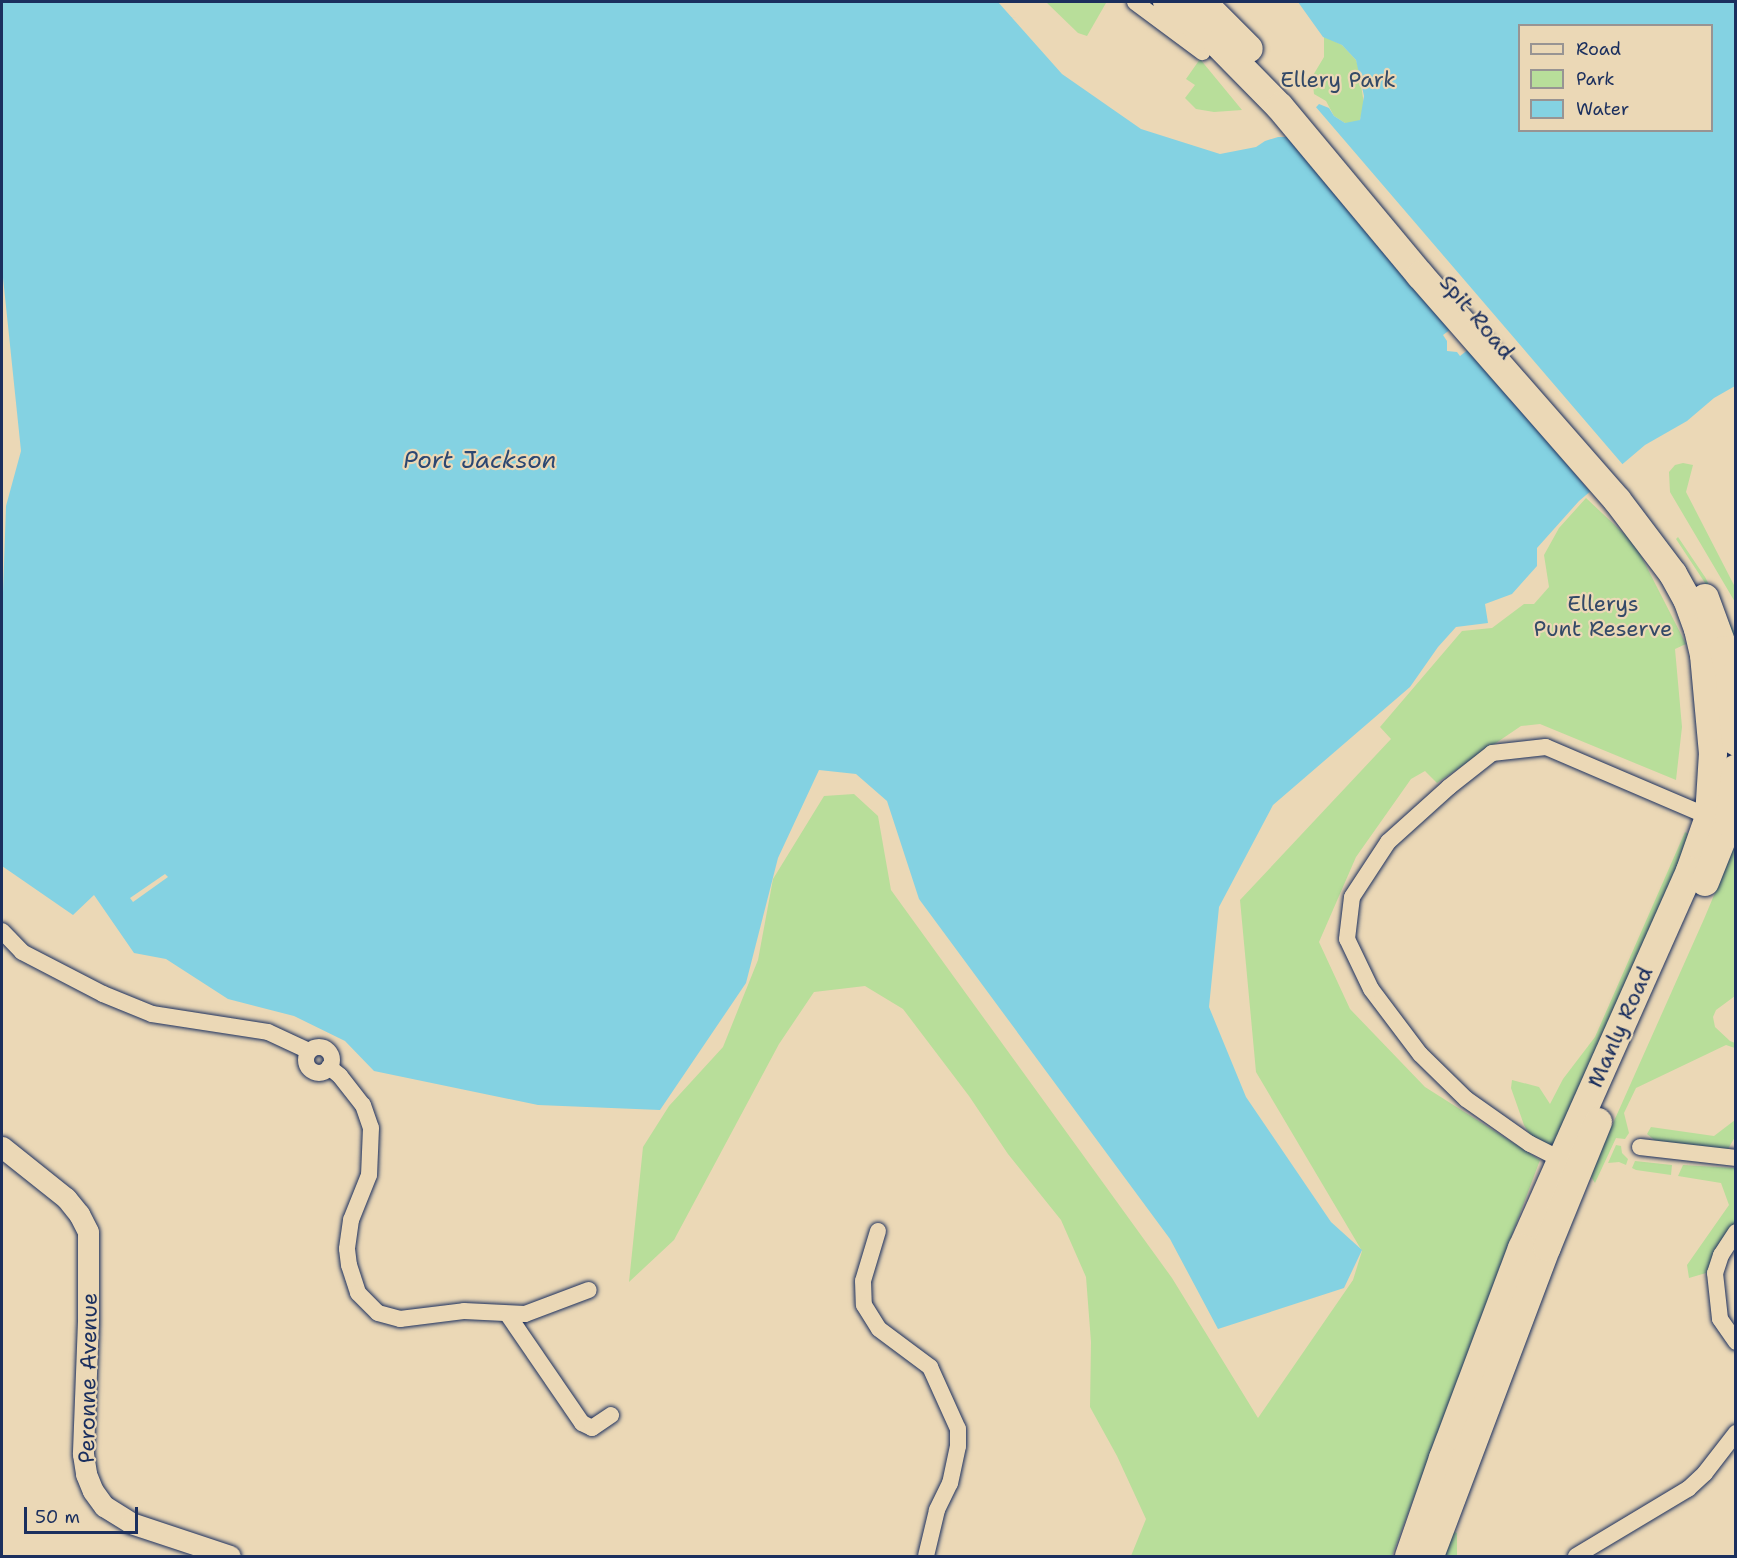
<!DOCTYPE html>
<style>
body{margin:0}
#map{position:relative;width:1737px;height:1558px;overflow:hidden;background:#ebd8b6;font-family:"Shantell Sans",sans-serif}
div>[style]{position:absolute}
.green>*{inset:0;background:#b8de9a}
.water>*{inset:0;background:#84d2e2}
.pier>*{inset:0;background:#ebd8b6}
.roads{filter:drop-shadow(0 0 2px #1b2f5e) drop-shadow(0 0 2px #1b2f5e)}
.minor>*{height:16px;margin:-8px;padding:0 8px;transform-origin:8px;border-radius:8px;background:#ebd8b6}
.minor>.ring{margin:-8px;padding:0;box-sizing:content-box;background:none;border:16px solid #ebd8b6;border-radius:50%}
.tertiary>*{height:21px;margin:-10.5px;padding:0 10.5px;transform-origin:10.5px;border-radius:10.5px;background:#ebd8b6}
.trunk>*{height:28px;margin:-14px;padding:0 14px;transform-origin:14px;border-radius:14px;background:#ebd8b6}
span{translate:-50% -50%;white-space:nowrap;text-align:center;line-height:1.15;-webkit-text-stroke:4.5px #ebd8b6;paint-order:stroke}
.park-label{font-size:22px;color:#334967}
.street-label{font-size:22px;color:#1b2f5e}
.water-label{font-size:24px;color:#2b4772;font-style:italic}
.frame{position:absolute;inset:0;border:3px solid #1b2f5e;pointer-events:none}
.legend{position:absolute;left:1518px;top:24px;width:195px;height:108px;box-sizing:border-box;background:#ebd8b6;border:2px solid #989493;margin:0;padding:8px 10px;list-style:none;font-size:18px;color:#1b2f5e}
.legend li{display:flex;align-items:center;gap:12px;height:30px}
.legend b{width:30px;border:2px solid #989493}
.scale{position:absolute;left:24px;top:1507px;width:114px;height:27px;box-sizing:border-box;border:3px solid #1b2f5e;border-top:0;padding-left:8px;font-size:18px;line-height:21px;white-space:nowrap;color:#1b2f5e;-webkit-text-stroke:4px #ebd8b6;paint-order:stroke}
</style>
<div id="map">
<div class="green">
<div style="clip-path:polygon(1046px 2px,1103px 2px,1106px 3px,1087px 36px,1078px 33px)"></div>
<div style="clip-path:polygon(1324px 36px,1342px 45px,1356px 60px,1358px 66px,1364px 104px,1360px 120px,1355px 123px,1345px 123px,1334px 116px,1326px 101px,1314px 94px,1312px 77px,1324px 57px)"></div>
<div style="clip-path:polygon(1200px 59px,1242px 110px,1214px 112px,1196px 109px,1185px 98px,1195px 85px,1186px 79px)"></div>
<div style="clip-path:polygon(1683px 463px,1693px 465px,1686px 492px,1735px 587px,1735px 602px,1670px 492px,1669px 472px,1675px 465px)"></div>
<div style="clip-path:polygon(1586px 498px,1635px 544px,1686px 644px,1675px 649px,1682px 727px,1676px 780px,1540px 724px,1521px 726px,1437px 783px,1425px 771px,1411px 779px,1356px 857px,1319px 942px,1350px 1009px,1425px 1087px,1540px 1160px,1392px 1556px,1131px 1556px,1146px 1519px,1117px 1456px,1090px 1407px,1091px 1342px,1086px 1277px,1061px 1220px,1008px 1154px,969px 1096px,903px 1009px,865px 986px,814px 992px,779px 1044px,674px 1240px,629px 1282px,643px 1147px,669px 1106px,723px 1047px,758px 960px,773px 879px,824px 796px,854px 794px,878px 816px,891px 890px,1172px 1278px,1258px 1418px,1353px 1280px,1362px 1251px,1256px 1072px,1240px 900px,1391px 739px,1380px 727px,1462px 631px,1492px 628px,1524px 604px,1534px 604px,1549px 587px,1544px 555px,1559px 528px)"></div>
<div style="clip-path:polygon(1678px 537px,1705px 577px,1735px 633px,1735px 643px,1711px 592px,1676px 539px)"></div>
<div style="clip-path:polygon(1735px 830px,1735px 996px,1716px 1010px,1713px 1017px,1715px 1027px,1730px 1041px,1735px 1043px,1735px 1048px,1726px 1045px,1636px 1088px,1624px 1113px,1629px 1133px,1625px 1139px,1616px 1138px,1595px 1183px,1590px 1175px,1704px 919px,1725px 869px)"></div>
<div style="clip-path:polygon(1685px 832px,1694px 837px,1555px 1148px,1530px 1135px,1524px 1125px,1511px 1088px,1512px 1080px,1539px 1087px,1550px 1104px,1563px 1079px,1595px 1037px)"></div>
<div style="clip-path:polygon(1735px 1120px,1735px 1137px,1728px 1149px,1658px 1143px,1647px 1134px,1651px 1127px,1714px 1136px)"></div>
<div style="clip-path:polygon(1616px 1145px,1621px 1146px,1622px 1153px,1628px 1159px,1626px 1165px,1619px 1162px,1608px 1163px)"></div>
<div style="clip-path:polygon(1635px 1161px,1672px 1165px,1671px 1175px,1636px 1170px,1632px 1168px)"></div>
<div style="clip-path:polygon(1683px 1165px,1735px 1168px,1735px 1222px,1719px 1246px,1706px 1273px,1689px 1278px,1687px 1265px,1729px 1205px,1721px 1183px,1678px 1176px)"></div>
<div style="clip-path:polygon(1452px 1531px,1457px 1533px,1457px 1556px,1442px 1556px)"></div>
</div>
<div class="water">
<div style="clip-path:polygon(evenodd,2px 2px,998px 2px,1062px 74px,1141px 129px,1220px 154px,1256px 147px,1265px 141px,1278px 137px,1289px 137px,1319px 104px,1329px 108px,1334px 116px,1345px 123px,1360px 120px,1364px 96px,1356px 60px,1342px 45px,1323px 37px,1298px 2px,1735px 2px,1735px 386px,1714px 398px,1687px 421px,1645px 445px,1579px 501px,1537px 548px,1537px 566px,1512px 594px,1485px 604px,1488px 623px,1456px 627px,1438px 647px,1410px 687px,1273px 805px,1219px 907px,1209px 1007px,1246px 1097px,1331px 1222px,1362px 1250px,1344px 1288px,1218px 1329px,1170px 1239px,919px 899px,887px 801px,856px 774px,819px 770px,778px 858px,746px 983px,660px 1110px,538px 1105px,374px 1071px,345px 1041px,294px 1016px,228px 999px,166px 959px,134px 953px,94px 895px,73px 915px,2px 866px,2px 622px,6px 506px,21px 451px,2px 268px,2px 2px,1520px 26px,1712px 26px,1712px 130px,1520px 130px,1520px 26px)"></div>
</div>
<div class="pier">
<div style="clip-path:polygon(1315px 106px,1624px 466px,1592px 494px,1469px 349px,1460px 356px,1457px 352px,1447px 351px,1447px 341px,1443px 335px,1451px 329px,1288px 134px)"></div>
<div style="clip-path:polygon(165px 874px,168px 877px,133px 902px,130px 898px)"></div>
</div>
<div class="roads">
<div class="minor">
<div style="left:1135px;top:2px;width:84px;rotate:36.7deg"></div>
<div style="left:2px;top:931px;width:29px;rotate:46deg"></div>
<div style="left:22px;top:952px;width:91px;rotate:27.4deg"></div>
<div style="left:103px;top:994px;width:53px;rotate:22.2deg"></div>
<div style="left:152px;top:1014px;width:117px;rotate:8.8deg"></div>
<div style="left:268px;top:1032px;width:45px;rotate:24.9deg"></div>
<div class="ring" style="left:306px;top:1047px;width:10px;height:10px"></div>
<div style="left:329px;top:1067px;width:14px;rotate:39deg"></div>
<div style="left:340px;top:1076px;width:37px;rotate:52deg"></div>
<div style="left:363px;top:1105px;width:24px;rotate:71deg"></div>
<div style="left:371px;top:1128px;width:47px;rotate:92.4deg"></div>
<div style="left:369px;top:1175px;width:48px;rotate:111.8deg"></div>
<div style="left:351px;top:1220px;width:29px;rotate:98deg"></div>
<div style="left:347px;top:1249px;width:16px;rotate:83deg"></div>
<div style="left:349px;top:1265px;width:29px;rotate:72deg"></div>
<div style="left:358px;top:1293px;width:28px;rotate:45deg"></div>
<div style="left:378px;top:1313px;width:23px;rotate:15deg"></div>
<div style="left:400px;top:1319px;width:64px;rotate:-7.1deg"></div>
<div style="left:464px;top:1311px;width:61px;rotate:2.8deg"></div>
<div style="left:525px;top:1314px;width:68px;rotate:-20.6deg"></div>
<div style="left:1640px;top:1147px;width:97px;rotate:6.5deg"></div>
<div style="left:1560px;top:1159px;width:34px;rotate:-153deg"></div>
<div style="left:1530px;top:1144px;width:78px;rotate:-144.9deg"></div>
<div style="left:1466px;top:1099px;width:64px;rotate:-135.6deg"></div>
<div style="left:1420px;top:1054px;width:81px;rotate:-127deg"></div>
<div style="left:1371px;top:989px;width:55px;rotate:-115.6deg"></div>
<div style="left:1347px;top:939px;width:42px;rotate:-83.2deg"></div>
<div style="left:1352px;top:897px;width:66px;rotate:-56.8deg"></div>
<div style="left:1388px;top:842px;width:82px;rotate:-42deg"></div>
<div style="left:1449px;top:787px;width:55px;rotate:-38.3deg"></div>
<div style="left:1492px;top:753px;width:54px;rotate:-6.3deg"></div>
<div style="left:1546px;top:747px;width:177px;rotate:23.2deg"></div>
<div style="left:878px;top:1231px;width:52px;rotate:106.7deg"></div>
<div style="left:863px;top:1281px;width:24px;rotate:88deg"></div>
<div style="left:864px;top:1305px;width:28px;rotate:58deg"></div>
<div style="left:879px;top:1329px;width:64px;rotate:36.7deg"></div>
<div style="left:930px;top:1367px;width:68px;rotate:65.7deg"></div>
<div style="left:958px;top:1429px;width:17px;rotate:90deg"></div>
<div style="left:958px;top:1446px;width:38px;rotate:102deg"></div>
<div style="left:950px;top:1483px;width:30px;rotate:116deg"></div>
<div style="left:937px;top:1510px;width:47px;rotate:103.4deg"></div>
<div style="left:1736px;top:1232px;width:27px;rotate:123deg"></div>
<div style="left:1721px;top:1255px;width:19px;rotate:108deg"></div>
<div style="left:1715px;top:1273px;width:46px;rotate:83.8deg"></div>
<div style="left:1720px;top:1319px;width:28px;rotate:55deg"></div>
<div style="left:508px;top:1315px;width:131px;rotate:55.6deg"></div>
<div style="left:582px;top:1423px;width:11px;rotate:27deg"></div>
<div style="left:592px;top:1428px;width:23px;rotate:-34deg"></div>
<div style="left:1576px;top:1556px;width:131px;rotate:-30.9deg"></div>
<div style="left:1688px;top:1489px;width:23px;rotate:-43deg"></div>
<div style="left:1705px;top:1473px;width:51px;rotate:-52.2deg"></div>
</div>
<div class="tertiary">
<div style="left:2px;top:1147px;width:82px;rotate:38.6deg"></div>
<div style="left:66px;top:1198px;width:21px;rotate:51deg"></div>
<div style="left:79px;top:1214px;width:20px;rotate:63deg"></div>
<div style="left:88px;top:1232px;width:89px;rotate:90deg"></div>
<div style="left:88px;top:1321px;width:133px;rotate:92.2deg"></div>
<div style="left:83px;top:1454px;width:20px;rotate:81deg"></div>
<div style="left:86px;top:1474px;width:18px;rotate:68deg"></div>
<div style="left:93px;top:1491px;width:19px;rotate:54deg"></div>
<div style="left:104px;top:1506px;width:32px;rotate:32deg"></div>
<div style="left:131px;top:1523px;width:104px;rotate:18.4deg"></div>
</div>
<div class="trunk">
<div style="left:1167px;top:2px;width:66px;rotate:39.5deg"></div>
<div style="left:1218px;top:44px;width:88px;rotate:45.5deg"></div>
<div style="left:1280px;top:107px;width:219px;rotate:50.2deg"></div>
<div style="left:1420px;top:275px;width:299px;rotate:48.8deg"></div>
<div style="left:1617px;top:500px;width:93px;rotate:52.9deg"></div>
<div style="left:1673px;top:574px;width:29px;rotate:61deg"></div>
<div style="left:1687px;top:599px;width:32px;rotate:70deg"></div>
<div style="left:1698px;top:629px;width:27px;rotate:77deg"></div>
<div style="left:1704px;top:655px;width:98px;rotate:84.8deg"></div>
<div style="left:1713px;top:753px;width:64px;rotate:93.6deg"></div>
<div style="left:1709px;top:817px;width:57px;rotate:109.4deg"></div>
<div style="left:1690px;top:871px;width:413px;rotate:114deg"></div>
<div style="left:1522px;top:1248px;width:224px;rotate:110.6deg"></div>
<div style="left:1443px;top:1458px;width:104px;rotate:109.1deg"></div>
<div style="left:1202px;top:2px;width:66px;rotate:45deg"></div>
<div style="left:1705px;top:598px;width:55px;rotate:69.9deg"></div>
<div style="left:1724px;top:650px;width:29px;rotate:78deg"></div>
<div style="left:1730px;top:678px;width:64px;rotate:84.6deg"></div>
<div style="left:1705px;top:882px;width:65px;rotate:-68.2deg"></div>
<div style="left:1729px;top:822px;width:54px;rotate:-82.6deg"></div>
<div style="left:1430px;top:1556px;width:330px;rotate:-69.3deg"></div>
<div style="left:1547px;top:1247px;width:135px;rotate:-67.8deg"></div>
</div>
</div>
<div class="park-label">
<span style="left:1338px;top:80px">Ellery Park</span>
<span style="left:1603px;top:616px">Ellerys<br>Punt Reserve</span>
</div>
<div class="street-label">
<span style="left:1477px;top:317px;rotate:50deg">Spit Road</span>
<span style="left:1620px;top:1027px;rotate:-66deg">Manly Road</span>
<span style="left:88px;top:1378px;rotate:-89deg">Peronne Avenue</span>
</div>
<div class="water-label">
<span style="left:480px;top:461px">Port Jackson</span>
</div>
<div class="frame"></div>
<ul class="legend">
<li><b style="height:8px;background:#ebd8b6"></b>Road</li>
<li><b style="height:16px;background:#b8de9a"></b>Park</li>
<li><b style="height:16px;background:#84d2e2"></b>Water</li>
</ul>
<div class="scale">50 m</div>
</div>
